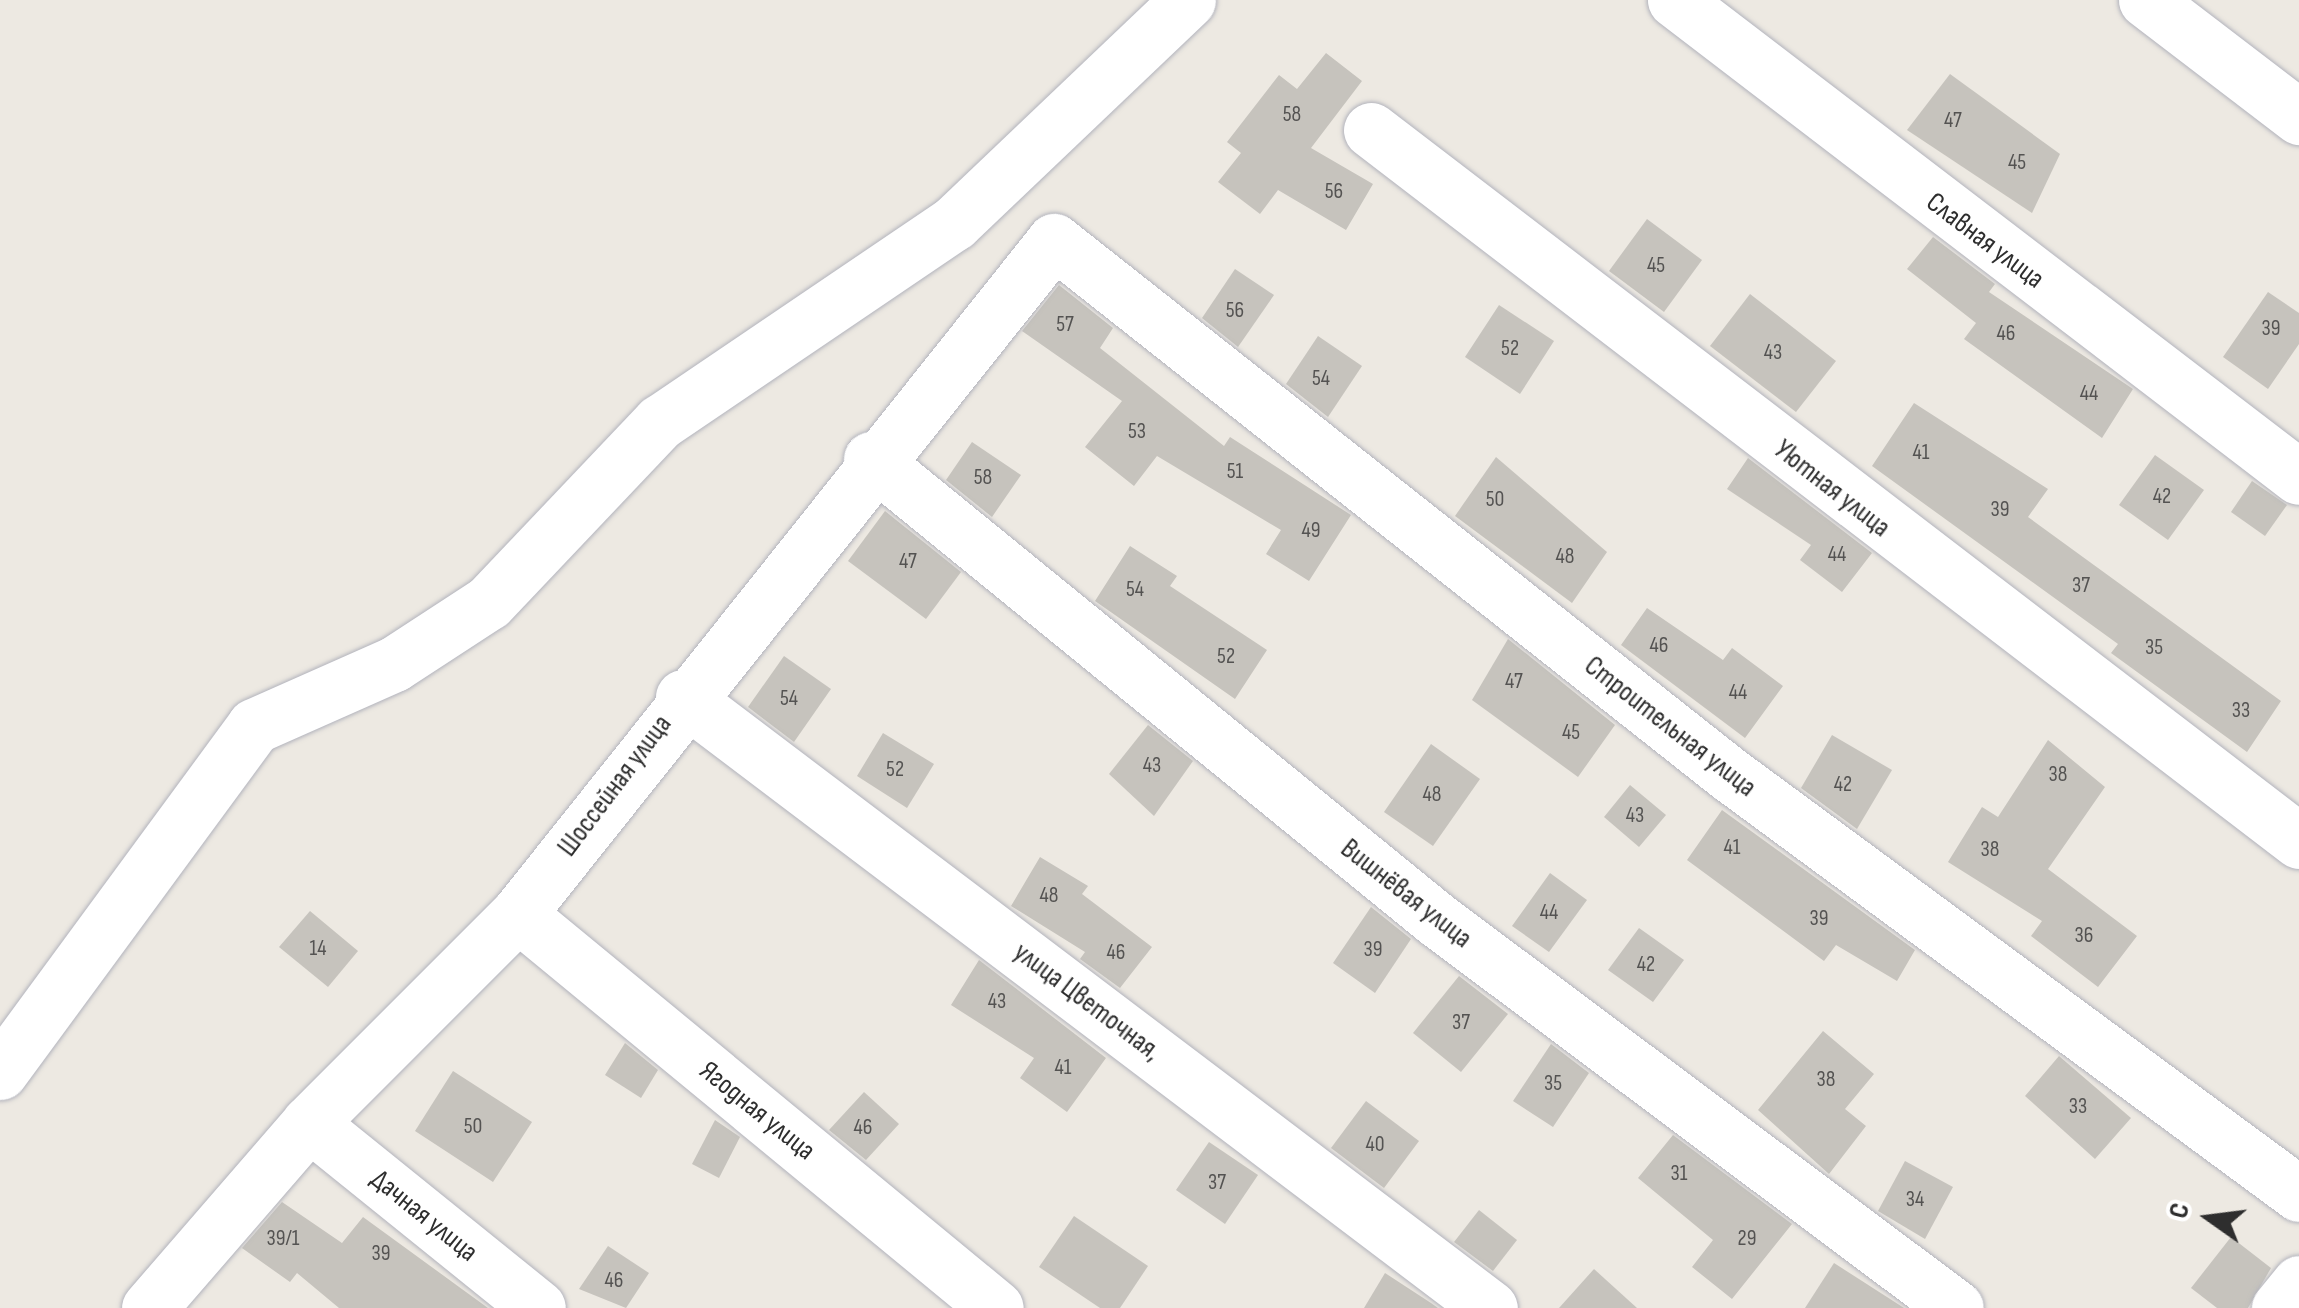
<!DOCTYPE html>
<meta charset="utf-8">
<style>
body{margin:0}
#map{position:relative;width:2299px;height:1308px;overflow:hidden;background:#ede9e2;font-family:"Sofia Sans Condensed",sans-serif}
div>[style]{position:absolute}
.building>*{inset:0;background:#c6c3bd}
.roads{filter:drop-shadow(0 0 2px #b2b3bc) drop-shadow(0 0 2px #b2b3bc)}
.minor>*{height:55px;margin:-27.5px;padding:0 27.5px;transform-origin:27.5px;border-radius:27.5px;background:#fff}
span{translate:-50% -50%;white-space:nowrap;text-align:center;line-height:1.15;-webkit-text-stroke:9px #fff;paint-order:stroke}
.number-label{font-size:22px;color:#545352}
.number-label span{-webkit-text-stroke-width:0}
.street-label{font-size:28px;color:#2e2e2e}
.north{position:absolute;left:2159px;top:1168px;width:100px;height:100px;-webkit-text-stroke:8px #fff;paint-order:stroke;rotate:284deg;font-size:28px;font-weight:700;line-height:40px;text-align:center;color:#2e2e2e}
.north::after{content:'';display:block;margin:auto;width:35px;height:45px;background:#2e2e2e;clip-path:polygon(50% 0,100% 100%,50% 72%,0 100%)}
</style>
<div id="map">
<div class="building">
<div style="clip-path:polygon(1326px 53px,1362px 81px,1311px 148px,1373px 184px,1346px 230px,1278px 190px,1260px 214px,1218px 182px,1241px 153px,1227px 142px,1279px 75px,1297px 89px)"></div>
<div style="clip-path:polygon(1950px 74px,2060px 154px,2032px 213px,1907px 130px)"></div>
<div style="clip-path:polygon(1647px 219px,1702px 260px,1664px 312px,1609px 271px)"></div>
<div style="clip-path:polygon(1933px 237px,1995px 284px,1989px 292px,2133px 389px,2102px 438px,1964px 339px,1976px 323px,1907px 269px)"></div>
<div style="clip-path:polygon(1235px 269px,1274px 295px,1238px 347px,1202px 318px)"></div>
<div style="clip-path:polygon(1059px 285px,1113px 328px,1100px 348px,1224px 446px,1230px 437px,1351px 515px,1309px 581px,1266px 554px,1281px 530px,1157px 456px,1134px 486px,1085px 447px,1122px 401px,1022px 331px)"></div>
<div style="clip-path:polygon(2268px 292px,2299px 313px,2299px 344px,2268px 389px,2223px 357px)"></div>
<div style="clip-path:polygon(1750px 294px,1836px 361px,1796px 412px,1710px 346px)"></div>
<div style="clip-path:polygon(1499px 305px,1554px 341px,1520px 394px,1465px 357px)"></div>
<div style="clip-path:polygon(1318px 336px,1362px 366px,1328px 417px,1286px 384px)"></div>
<div style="clip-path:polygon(1914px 403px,2048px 489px,2028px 517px,2281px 701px,2247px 752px,2111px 653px,2118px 644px,1872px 466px)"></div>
<div style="clip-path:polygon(972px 442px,1021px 475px,992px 517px,946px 480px)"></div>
<div style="clip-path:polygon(2155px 455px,2204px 490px,2168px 540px,2119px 505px)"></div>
<div style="clip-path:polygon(1496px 457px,1607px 552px,1572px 603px,1455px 516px)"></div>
<div style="clip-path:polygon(1748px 458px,1872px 553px,1842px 592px,1800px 560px,1811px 545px,1727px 489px)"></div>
<div style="clip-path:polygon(2252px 481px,2287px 505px,2265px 536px,2231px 512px)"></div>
<div style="clip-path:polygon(885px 511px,961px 572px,926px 619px,848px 561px)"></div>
<div style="clip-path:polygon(1130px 546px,1177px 576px,1170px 586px,1267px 650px,1235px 699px,1095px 601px)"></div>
<div style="clip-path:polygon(1647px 608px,1723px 660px,1732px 648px,1783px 686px,1745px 738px,1621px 645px)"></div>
<div style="clip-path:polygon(1508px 639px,1615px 725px,1578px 777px,1472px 700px)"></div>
<div style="clip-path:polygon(784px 656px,831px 689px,794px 742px,748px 707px)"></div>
<div style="clip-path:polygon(1148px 725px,1193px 761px,1154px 816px,1109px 774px)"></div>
<div style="clip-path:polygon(883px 733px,934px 764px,907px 808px,857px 776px)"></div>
<div style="clip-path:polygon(1832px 735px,1892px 770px,1857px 829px,1801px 788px)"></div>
<div style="clip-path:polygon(2048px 740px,2105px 787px,2048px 869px,2137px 936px,2098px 987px,2031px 936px,2042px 921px,1948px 862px,1982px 807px,1998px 817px)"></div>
<div style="clip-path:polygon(1431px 744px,1480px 779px,1433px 846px,1384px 812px)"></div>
<div style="clip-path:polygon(1630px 785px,1666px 815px,1639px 847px,1604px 817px)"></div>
<div style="clip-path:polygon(1722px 810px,1915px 950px,1897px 981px,1836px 945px,1824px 961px,1687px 860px)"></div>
<div style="clip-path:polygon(1040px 857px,1088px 886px,1082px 894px,1152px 947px,1120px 988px,1080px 959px,1085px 952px,1011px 906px)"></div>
<div style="clip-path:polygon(1550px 873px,1587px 900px,1549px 952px,1512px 926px)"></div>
<div style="clip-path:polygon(1371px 907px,1411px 939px,1375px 993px,1333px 963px)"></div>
<div style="clip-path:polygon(310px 911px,358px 951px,328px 987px,279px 947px)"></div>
<div style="clip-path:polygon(1639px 928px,1684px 960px,1653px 1002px,1608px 970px)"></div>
<div style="clip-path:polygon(979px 960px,1106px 1058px,1067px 1112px,1020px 1078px,1034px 1058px,951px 1005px)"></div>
<div style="clip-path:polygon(1459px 976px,1508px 1014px,1461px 1072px,1413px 1033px)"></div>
<div style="clip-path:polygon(1823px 1031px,1874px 1074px,1845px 1109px,1866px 1126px,1829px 1174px,1758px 1110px)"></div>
<div style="clip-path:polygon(625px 1043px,658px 1070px,641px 1098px,605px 1075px)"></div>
<div style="clip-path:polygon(1551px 1044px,1589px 1073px,1553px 1127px,1513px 1101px)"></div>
<div style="clip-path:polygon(2059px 1056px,2131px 1118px,2095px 1159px,2025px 1096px)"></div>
<div style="clip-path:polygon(453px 1071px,532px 1122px,493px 1182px,415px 1131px)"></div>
<div style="clip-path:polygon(864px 1092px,899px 1124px,866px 1160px,829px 1130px)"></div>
<div style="clip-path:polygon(1366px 1101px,1419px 1141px,1384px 1188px,1331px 1148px)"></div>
<div style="clip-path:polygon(715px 1120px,740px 1137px,719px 1178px,692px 1164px)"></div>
<div style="clip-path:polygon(1673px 1135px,1792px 1224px,1732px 1299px,1692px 1267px,1713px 1240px,1638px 1178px)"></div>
<div style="clip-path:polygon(1209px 1142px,1258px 1175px,1225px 1224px,1176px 1190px)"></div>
<div style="clip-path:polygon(1905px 1161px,1953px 1187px,1925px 1239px,1878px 1211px)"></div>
<div style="clip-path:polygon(282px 1202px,342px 1243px,363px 1217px,488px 1308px,339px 1308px,297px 1273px,290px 1282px,242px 1248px)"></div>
<div style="clip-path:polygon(1479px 1210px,1517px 1240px,1493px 1271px,1454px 1242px)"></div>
<div style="clip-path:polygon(1074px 1216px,1148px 1266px,1120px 1308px,1100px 1308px,1039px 1267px)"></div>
<div style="clip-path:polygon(2231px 1237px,2271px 1268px,2248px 1308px,2217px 1308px,2191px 1288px)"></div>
<div style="clip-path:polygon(608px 1246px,649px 1273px,626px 1308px,579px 1289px)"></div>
<div style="clip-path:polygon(1834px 1263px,1901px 1306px,1904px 1308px,1805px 1308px)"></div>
<div style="clip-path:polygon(1594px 1269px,1637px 1308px,1559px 1308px)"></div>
<div style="clip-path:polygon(1385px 1273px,1431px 1303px,1438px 1308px,1364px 1308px)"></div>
</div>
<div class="roads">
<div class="minor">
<div style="left:1675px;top:0;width:785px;rotate:37.4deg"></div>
<div style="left:2146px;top:0;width:193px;rotate:37.4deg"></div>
<div style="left:1371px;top:130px;width:1169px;rotate:37.46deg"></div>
<div style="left:871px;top:459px;width:729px;rotate:39.15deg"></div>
<div style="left:1436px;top:919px;width:649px;rotate:36.8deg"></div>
<div style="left:683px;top:697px;width:1012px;rotate:37.13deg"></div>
<div style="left:518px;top:914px;width:619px;rotate:39.5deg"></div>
<div style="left:0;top:1072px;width:429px;rotate:-53.7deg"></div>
<div style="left:254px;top:726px;width:153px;rotate:-23.9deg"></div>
<div style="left:394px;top:664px;width:113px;rotate:-33.1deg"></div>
<div style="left:489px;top:602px;width:248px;rotate:-46.5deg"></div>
<div style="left:660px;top:422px;width:355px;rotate:-34.1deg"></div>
<div style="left:954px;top:223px;width:323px;rotate:-43.6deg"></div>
<div style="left:309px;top:1123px;width:294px;rotate:38.9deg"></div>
<div style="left:149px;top:1308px;width:245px;rotate:-49.1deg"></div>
<div style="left:309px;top:1123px;width:296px;rotate:-45deg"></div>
<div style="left:518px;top:914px;width:860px;rotate:-51.46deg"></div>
<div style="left:1054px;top:241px;width:860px;rotate:38.3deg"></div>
<div style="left:1729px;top:774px;width:708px;rotate:36.38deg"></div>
<div style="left:2279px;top:1308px;width:32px;rotate:-51deg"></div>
</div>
</div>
<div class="number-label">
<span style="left:1292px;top:115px">58</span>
<span style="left:1953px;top:121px">47</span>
<span style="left:2017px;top:163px">45</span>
<span style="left:1334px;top:192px">56</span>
<span style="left:1656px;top:266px">45</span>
<span style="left:1235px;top:311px">56</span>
<span style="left:1065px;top:325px">57</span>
<span style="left:2271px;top:329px">39</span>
<span style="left:2006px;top:334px">46</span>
<span style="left:1510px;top:349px">52</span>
<span style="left:1773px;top:353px">43</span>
<span style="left:1321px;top:379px">54</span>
<span style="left:2089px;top:394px">44</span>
<span style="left:1137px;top:432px">53</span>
<span style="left:1921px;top:453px">41</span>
<span style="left:1235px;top:472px">51</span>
<span style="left:983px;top:478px">58</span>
<span style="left:2162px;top:497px">42</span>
<span style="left:1495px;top:500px">50</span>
<span style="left:2000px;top:510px">39</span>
<span style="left:1311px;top:531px">49</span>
<span style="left:1837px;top:555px">44</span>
<span style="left:1565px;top:557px">48</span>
<span style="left:908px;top:562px">47</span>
<span style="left:2081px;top:586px">37</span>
<span style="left:1135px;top:590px">54</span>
<span style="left:1659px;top:646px">46</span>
<span style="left:2154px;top:648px">35</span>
<span style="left:1226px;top:657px">52</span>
<span style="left:1514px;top:682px">47</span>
<span style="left:1738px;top:693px">44</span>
<span style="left:789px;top:699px">54</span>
<span style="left:2241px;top:711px">33</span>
<span style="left:1571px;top:733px">45</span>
<span style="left:1152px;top:766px">43</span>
<span style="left:895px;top:770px">52</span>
<span style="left:2058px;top:775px">38</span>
<span style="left:1843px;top:785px">42</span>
<span style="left:1432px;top:795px">48</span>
<span style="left:1635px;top:816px">43</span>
<span style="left:1732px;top:848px">41</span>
<span style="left:1990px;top:850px">38</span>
<span style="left:1049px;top:896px">48</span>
<span style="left:1549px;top:913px">44</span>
<span style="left:1819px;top:919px">39</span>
<span style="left:2084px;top:936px">36</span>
<span style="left:318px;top:949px">14</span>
<span style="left:1373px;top:950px">39</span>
<span style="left:1116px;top:953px">46</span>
<span style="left:1646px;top:965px">42</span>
<span style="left:997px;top:1002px">43</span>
<span style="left:1461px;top:1023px">37</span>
<span style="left:1063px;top:1068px">41</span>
<span style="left:1826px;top:1080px">38</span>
<span style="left:1553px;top:1084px">35</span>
<span style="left:2078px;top:1107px">33</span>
<span style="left:473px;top:1127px">50</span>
<span style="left:863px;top:1128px">46</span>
<span style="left:1375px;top:1145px">40</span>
<span style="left:1679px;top:1174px">31</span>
<span style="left:1217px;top:1183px">37</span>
<span style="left:1915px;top:1200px">34</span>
<span style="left:283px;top:1239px">39/1</span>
<span style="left:1747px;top:1239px">29</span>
<span style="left:381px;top:1254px">39</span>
<span style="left:614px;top:1281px">46</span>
</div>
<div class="street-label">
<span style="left:1985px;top:241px;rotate:37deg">Славная улица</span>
<span style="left:1832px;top:489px;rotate:38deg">Уютная улица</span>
<span style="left:1670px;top:727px;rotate:38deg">Строительная улица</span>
<span style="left:615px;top:786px;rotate:-53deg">Шоссейная улица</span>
<span style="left:1406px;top:894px;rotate:38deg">Вишнёвая улица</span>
<span style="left:1087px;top:1002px;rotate:37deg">улица Цветочная,</span>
<span style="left:757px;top:1111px;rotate:39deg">Ягодная улица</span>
<span style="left:424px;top:1216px;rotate:39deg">Дачная улица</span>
</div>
<div class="north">С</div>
</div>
